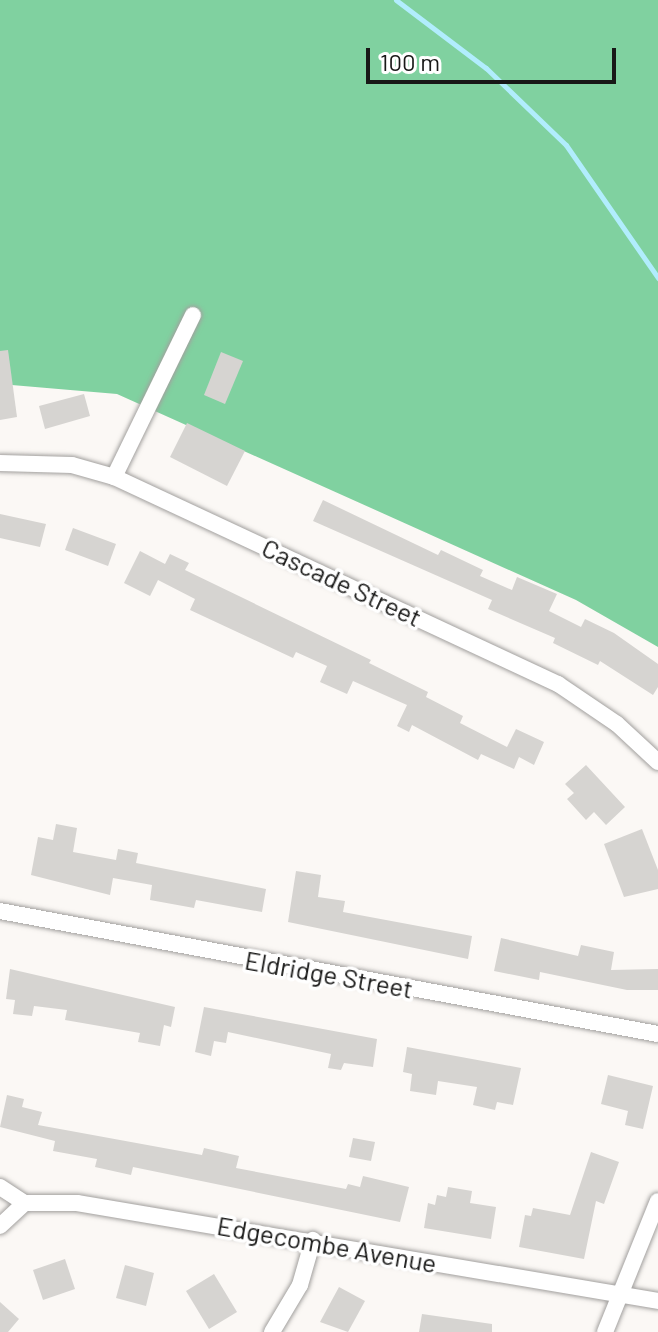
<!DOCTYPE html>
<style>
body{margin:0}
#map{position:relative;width:658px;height:1332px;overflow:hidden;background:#fbf8f5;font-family:Barlow,sans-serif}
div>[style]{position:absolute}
.forest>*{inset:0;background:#80d1a0}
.stream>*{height:5px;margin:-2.5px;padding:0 2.5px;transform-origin:2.5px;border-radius:2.5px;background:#b1edfd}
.building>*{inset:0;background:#d6d4d1}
.roads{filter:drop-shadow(0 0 2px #a2a09e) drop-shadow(0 0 2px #a2a09e)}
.minor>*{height:16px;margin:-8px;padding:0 8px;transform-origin:8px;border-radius:8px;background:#fff}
span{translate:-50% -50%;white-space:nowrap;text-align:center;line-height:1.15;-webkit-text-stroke:7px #fff;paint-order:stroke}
.street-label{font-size:26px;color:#181817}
.scale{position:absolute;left:366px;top:48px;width:250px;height:36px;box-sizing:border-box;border:4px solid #181817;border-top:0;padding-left:10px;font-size:24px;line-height:28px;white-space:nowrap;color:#181817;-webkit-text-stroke:6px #fff;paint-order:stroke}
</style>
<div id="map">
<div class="forest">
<div style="clip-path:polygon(0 0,658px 0,658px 647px,576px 600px,117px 394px,0 384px)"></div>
</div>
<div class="stream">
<div style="left:396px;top:0;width:113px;rotate:37.1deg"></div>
<div style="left:486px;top:68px;width:111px;rotate:43.9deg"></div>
<div style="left:566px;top:145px;width:162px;rotate:55.3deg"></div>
</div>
<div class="building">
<div style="clip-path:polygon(8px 350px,17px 417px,0 420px,0 351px)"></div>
<div style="clip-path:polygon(221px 352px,243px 361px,225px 404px,204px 395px)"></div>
<div style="clip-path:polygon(84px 394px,90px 416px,45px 429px,39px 406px)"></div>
<div style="clip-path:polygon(187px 423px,245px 451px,227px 486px,170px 457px)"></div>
<div style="clip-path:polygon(323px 500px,438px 555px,441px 550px,483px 570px,480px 576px,512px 590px,517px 577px,557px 594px,549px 611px,581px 627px,585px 619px,614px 633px,658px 664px,658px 687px,653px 695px,600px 661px,598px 665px,553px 643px,555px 638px,488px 609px,492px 600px,313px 521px)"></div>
<div style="clip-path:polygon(0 514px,46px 524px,40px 547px,0 538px)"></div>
<div style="clip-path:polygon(73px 528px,116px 544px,108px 566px,65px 550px)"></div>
<div style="clip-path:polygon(140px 551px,165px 564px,170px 554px,189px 563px,185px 570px,371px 660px,369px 663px,428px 692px,426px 697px,463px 716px,460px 723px,507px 747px,516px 729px,544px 742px,534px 765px,519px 757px,514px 769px,481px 754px,478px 760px,412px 725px,409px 732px,397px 726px,407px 705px,353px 681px,347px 694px,320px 682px,327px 666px,296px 652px,293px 658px,190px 610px,195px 599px,158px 580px,150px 596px,124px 583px)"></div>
<div style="clip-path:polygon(586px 765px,625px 807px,606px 825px,594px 812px,586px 820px,567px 799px,574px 793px,565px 784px)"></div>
<div style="clip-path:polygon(56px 824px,77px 828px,73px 852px,116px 860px,118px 849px,138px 853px,136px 863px,266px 889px,262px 912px,196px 900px,194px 908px,150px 900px,152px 885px,113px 878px,110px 895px,31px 875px,38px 837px,53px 840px)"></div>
<div style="clip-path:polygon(642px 829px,658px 870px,658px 889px,624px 897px,604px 844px)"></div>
<div style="clip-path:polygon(296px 871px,321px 875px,318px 897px,345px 901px,343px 912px,472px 936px,468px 959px,288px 922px)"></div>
<div style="clip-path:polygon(501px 938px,578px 956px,581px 945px,614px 952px,611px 970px,658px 969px,658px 990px,627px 990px,540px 972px,539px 980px,494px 971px)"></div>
<div style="clip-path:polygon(10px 969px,175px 1007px,171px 1027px,164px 1025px,160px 1046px,138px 1042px,140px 1033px,65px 1020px,67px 1010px,34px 1006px,32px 1016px,13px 1014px,15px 1000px,6px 999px)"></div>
<div style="clip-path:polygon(204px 1007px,377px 1039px,373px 1067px,344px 1063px,341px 1070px,328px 1068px,331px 1054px,228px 1032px,226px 1043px,214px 1041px,211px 1056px,195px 1052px)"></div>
<div style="clip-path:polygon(407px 1047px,521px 1068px,513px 1105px,497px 1102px,495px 1110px,473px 1105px,477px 1087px,438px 1081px,436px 1095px,410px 1091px,412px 1074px,403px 1072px)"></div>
<div style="clip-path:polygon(608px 1075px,653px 1086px,643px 1129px,625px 1125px,628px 1111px,601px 1104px)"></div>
<div style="clip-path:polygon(7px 1095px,24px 1099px,22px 1107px,42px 1112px,38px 1125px,202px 1155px,204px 1148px,239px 1156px,236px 1168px,346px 1189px,348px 1184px,360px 1187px,363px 1176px,409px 1187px,400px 1222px,133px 1167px,131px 1175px,95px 1167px,97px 1159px,53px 1151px,55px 1141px,0 1127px)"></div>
<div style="clip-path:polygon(353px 1138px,375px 1142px,371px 1161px,349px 1157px)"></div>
<div style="clip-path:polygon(591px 1152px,619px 1162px,604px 1204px,596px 1201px,584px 1259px,519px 1247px,525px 1215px,531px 1216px,533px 1208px,570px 1215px)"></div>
<div style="clip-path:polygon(448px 1187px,472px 1191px,470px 1203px,496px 1207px,491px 1239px,424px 1228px,428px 1203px,435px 1205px,437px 1195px,446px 1197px)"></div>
<div style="clip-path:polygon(65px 1259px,75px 1289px,43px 1300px,33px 1270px)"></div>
<div style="clip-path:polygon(125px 1265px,154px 1273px,146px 1306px,116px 1298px)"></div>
<div style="clip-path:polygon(214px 1274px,237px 1312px,209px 1329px,186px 1291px)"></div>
<div style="clip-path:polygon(339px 1287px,365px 1301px,348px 1332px,320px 1322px)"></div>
<div style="clip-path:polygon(0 1302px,19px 1319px,8px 1332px,0 1332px)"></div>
<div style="clip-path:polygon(422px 1314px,492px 1324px,492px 1332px,419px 1332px)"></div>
</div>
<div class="roads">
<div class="minor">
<div style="left:0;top:463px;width:72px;rotate:1.6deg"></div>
<div style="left:72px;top:465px;width:44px;rotate:15.9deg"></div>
<div style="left:114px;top:477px;width:490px;rotate:25deg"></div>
<div style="left:558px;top:684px;width:71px;rotate:34.1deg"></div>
<div style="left:617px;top:724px;width:56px;rotate:42.8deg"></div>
<div style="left:114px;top:477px;width:180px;rotate:-64deg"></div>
<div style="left:0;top:911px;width:669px;rotate:10.59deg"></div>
<div style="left:0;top:1187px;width:30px;rotate:33deg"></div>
<div style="left:25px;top:1203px;width:52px"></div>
<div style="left:77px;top:1203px;width:589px;rotate:9.57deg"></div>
<div style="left:0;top:1226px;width:34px;rotate:-43deg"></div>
<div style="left:272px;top:1332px;width:55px;rotate:-59.2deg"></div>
<div style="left:300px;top:1285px;width:47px;rotate:-73.9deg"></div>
<div style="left:605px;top:1332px;width:141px;rotate:-68deg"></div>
</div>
</div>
<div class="street-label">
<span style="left:342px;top:582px;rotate:25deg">Cascade Street</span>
<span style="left:329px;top:974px;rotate:10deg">Eldridge Street</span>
<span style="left:327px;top:1244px;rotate:10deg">Edgecombe Avenue</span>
</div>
<div class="scale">100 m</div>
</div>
